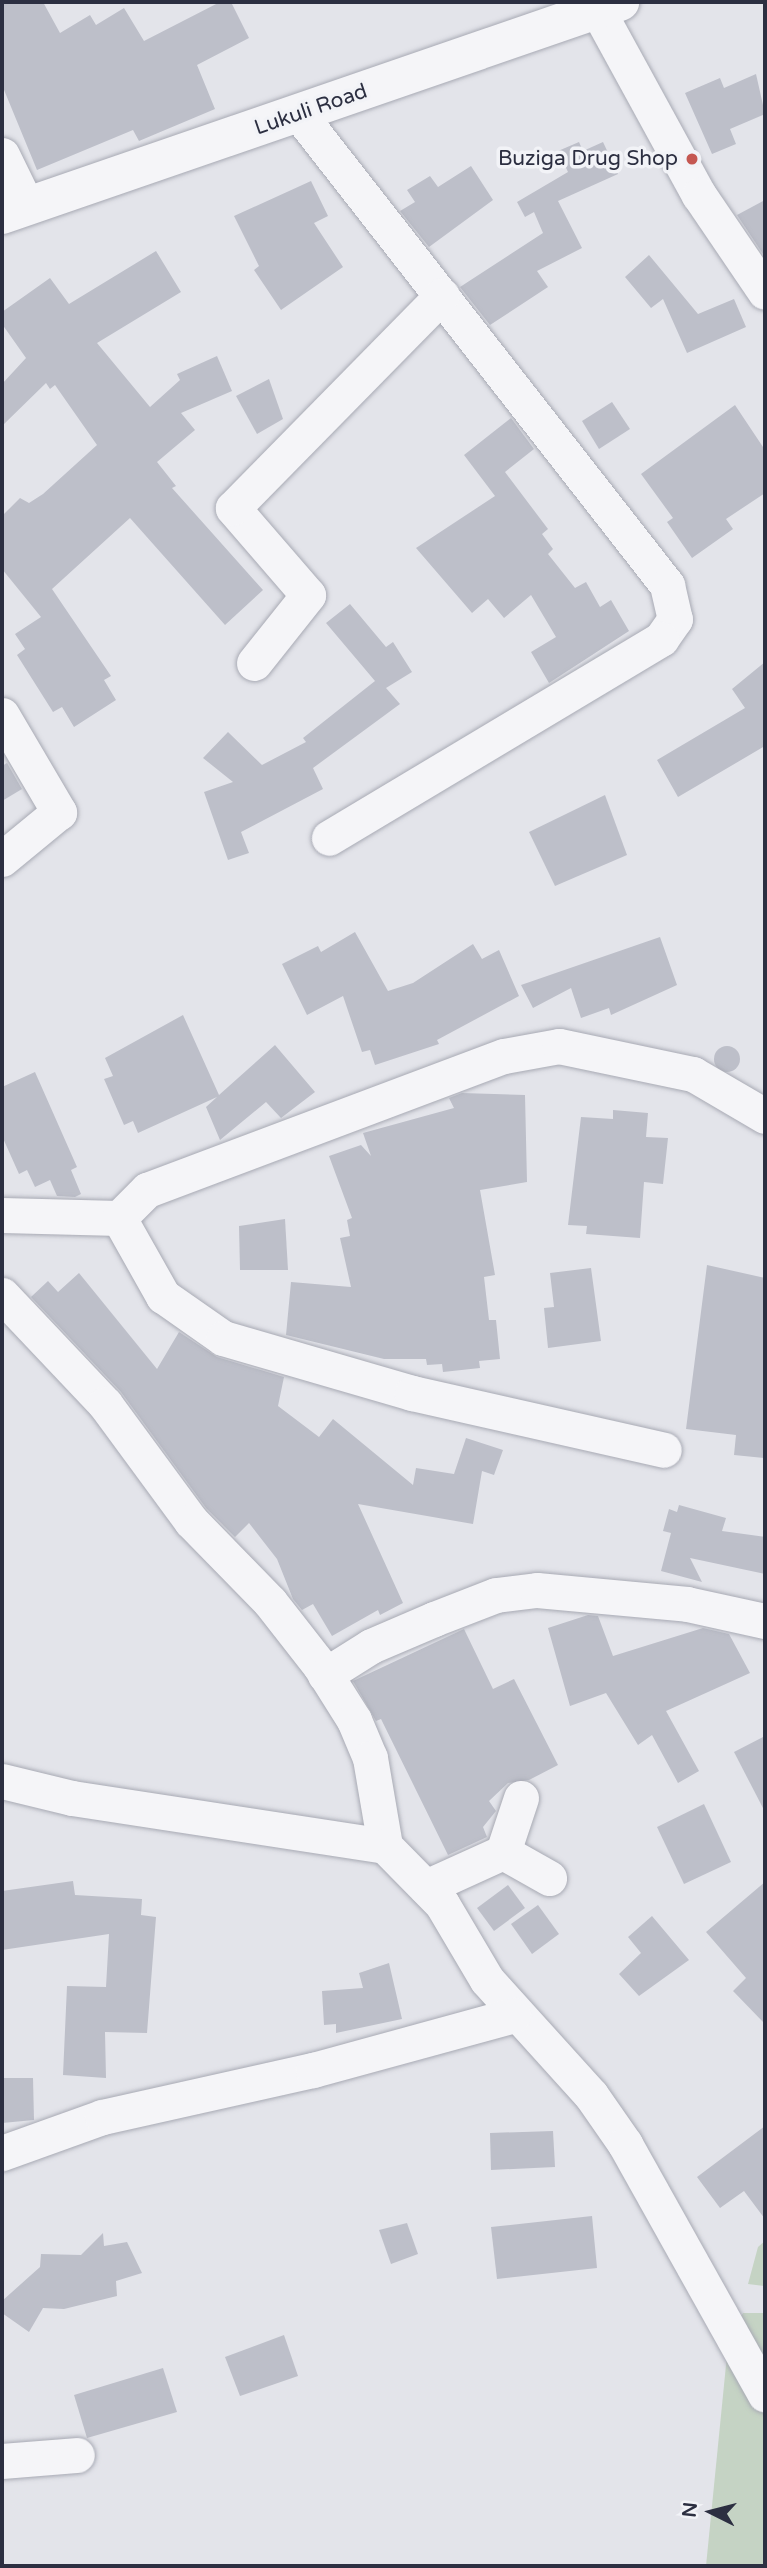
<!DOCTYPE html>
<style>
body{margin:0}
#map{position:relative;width:767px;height:2568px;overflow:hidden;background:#e3e4ea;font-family:"Varela Round",sans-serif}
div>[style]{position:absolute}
.green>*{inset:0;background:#c5d3c4}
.building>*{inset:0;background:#bdbfc9}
.round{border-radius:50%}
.roads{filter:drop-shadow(0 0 2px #a8aab4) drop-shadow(0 0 2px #a8aab4)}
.minor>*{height:35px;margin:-17.5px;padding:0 17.5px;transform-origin:17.5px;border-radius:17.5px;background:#f5f5f8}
.tertiary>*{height:38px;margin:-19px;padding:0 19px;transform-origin:19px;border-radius:19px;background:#f5f5f8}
.dots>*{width:19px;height:19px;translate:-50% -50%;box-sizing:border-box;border:4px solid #f2f3f7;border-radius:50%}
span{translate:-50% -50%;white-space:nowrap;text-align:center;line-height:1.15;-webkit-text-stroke:7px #f2f3f7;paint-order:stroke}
.street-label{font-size:21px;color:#2c2f41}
.poi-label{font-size:21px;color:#2c2f41}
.right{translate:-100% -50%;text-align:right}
.frame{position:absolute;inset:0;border:4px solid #2c2f41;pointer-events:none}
.north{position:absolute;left:676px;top:2477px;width:70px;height:70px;-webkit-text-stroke:5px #f2f3f7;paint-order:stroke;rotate:276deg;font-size:19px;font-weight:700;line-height:28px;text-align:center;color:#2c2f41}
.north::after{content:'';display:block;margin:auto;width:24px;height:32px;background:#2c2f41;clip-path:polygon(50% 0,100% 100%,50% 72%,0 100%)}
</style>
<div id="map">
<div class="green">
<div style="clip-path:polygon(765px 2241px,765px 2286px,748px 2284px,758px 2247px)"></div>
<div style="clip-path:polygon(743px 2313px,765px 2313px,765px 2566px,706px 2566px,729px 2335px)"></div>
</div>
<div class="building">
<div style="clip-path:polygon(2px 2px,43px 2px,60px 33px,90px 15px,96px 25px,124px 8px,144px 41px,220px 2px,231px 2px,249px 38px,197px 65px,215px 109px,139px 141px,133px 130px,37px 170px,2px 85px)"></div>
<div style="clip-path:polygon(756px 74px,765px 114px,730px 129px,736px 144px,712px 154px,685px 93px,720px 78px,724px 88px)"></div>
<div style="clip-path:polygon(579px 142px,583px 151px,603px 142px,618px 174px,558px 201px,582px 248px,537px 271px,548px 287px,490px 325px,460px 287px,543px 233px,534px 212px,525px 217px,517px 202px,568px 172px,558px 151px)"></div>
<div style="clip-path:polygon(471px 166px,493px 200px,429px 247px,400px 211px,415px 202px,407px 190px,430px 176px,438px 187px)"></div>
<div style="clip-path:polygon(311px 181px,328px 216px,314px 223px,343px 267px,281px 310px,254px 270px,259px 266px,234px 216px)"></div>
<div style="clip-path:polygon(765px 200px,765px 257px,737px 215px)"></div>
<div style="clip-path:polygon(156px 251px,181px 292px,97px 343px,150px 407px,180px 380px,177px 374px,217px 356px,232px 391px,181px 413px,195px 430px,157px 462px,176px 486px,172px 488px,263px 590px,225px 625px,130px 518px,52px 589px,111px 676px,104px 680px,116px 700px,74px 727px,62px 707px,53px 712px,17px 655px,25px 649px,15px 634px,41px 617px,2px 569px,2px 516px,20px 498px,29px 503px,43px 494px,97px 445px,55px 385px,50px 389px,46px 383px,2px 426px,2px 384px,26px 358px,2px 324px,2px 312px,50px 278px,69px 304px)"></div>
<div style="clip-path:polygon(649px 255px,698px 314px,734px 299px,746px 327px,687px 353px,663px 299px,651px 308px,625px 277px)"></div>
<div style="clip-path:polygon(269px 379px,283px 419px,257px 434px,236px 396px)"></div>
<div style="clip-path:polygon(612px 402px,630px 429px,599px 449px,582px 421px)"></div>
<div style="clip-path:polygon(735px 405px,765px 450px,765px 493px,726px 519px,733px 529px,692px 558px,667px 522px,673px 518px,641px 474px)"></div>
<div style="clip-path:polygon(511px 418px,534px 449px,505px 472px,548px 529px,542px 534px,553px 549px,548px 554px,575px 588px,586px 582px,600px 607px,611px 600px,629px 631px,549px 683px,531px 652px,556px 637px,531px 595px,504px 618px,488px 599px,472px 613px,416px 548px,495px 496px,464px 455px)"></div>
<div style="clip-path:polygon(350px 604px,386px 647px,393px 642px,412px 672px,386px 688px,400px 704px,313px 768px,323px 789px,241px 832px,249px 853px,228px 860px,204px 792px,233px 782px,203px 758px,228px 732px,262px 765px,306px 742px,303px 738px,375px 681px,326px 623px)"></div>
<div style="clip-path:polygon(765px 662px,765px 746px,678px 797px,657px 760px,745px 708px,732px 689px)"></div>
<div style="clip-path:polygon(7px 763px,22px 789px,2px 801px,2px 766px)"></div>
<div style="clip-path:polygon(605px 795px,627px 855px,555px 886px,529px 832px)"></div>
<div style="clip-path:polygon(355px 932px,388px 991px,413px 983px,473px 944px,482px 959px,499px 950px,519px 996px,437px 1040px,439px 1044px,375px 1065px,370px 1050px,362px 1052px,343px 996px,307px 1015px,282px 964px,318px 946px,321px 952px)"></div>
<div style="clip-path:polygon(660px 937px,677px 985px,611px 1015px,609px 1008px,581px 1018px,571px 988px,533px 1008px,521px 985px)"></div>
<div style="clip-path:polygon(183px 1015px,219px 1095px,275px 1045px,315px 1092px,281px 1118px,266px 1102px,220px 1140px,206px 1107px,217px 1097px,138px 1133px,133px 1121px,124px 1125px,104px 1079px,113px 1076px,105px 1058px)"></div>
<div class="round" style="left:714px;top:1046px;width:26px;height:26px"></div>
<div style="clip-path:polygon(35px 1072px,77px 1167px,71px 1170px,81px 1194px,75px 1197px,57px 1196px,50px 1180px,35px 1187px,27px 1170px,19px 1174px,2px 1136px,2px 1087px)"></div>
<div style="clip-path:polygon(462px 1093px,525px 1095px,527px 1182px,480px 1190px,495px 1275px,484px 1277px,489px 1320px,496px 1320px,500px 1359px,479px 1361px,480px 1368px,443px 1372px,442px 1364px,427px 1365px,426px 1359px,384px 1359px,286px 1335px,291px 1282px,351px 1287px,340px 1238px,350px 1236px,347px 1220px,352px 1218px,329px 1156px,361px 1145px,371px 1156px,363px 1133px,454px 1108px,449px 1098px)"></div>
<div style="clip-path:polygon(613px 1110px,648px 1113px,646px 1137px,668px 1138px,663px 1184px,644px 1182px,640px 1238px,586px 1234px,587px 1226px,568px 1225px,581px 1117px,613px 1119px)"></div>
<div style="clip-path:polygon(285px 1219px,288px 1270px,240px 1270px,239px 1226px)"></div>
<div style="clip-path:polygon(707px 1265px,765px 1278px,765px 1458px,734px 1455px,736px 1435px,686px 1429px)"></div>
<div style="clip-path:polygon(591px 1268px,601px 1341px,548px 1348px,544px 1308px,554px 1307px,550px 1273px)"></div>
<div style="clip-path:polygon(79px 1273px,157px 1369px,179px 1332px,217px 1357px,284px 1377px,278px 1406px,319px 1437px,333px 1419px,413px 1485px,416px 1468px,454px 1474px,466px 1438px,503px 1450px,494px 1475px,482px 1471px,473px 1524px,358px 1504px,403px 1603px,380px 1615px,378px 1610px,332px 1636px,313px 1604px,302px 1610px,293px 1599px,277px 1559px,249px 1523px,235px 1537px,206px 1508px,121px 1392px,31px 1297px,48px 1281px,58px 1292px)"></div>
<div style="clip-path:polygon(679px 1505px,726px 1518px,722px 1531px,765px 1537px,765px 1574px,690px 1558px,702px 1582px,661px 1571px,671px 1533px,663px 1531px,669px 1509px,677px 1512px)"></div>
<div style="clip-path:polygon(588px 1615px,598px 1616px,613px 1656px,703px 1628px,729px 1634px,750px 1673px,666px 1711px,699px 1771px,678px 1783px,652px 1735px,638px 1745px,606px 1693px,570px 1706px,548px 1628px)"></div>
<div style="clip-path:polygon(464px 1629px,493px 1689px,514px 1679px,558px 1765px,529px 1780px,508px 1783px,489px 1801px,496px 1811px,483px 1827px,487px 1837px,448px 1855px,381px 1719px,376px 1721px,353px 1681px)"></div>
<div style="clip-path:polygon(765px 1736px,765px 1812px,734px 1752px)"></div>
<div style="clip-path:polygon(704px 1804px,731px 1862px,684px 1884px,657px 1827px)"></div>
<div style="clip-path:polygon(73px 1881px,75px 1895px,142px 1899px,141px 1915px,156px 1917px,147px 2033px,105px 2032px,106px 2078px,63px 2075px,67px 1986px,106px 1987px,109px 1934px,2px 1950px,2px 1891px)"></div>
<div style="clip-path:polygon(765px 1882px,765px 2024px,733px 1991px,746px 1978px,706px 1932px)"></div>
<div style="clip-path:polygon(508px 1885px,525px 1908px,494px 1931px,477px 1908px)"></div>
<div style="clip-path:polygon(538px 1905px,559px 1934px,532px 1954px,511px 1924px)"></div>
<div style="clip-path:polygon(652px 1916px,689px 1960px,639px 1996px,619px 1974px,641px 1953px,628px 1937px)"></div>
<div style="clip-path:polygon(389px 1963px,402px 2019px,336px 2033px,336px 2024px,324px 2025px,322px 1991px,363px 1988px,359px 1973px)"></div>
<div style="clip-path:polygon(2px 2078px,33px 2078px,34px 2120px,2px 2123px)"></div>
<div style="clip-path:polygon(765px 2126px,765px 2219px,744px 2191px,720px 2208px,697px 2177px)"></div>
<div style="clip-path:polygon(553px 2131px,555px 2167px,491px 2170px,490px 2133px)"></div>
<div style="clip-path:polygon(592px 2216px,597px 2268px,497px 2279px,491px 2227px)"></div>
<div style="clip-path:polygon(407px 2223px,418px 2254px,391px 2264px,379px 2230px)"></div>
<div style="clip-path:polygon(103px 2233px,104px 2246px,127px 2242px,142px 2273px,116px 2281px,117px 2296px,64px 2309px,43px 2308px,29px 2332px,2px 2313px,2px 2301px,40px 2267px,41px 2254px,81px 2255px)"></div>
<div style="clip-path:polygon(284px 2335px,298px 2376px,240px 2396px,225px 2357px)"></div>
<div style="clip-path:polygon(163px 2368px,177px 2412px,87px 2438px,74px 2395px)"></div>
</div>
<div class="roads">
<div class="minor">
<div style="left:597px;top:9px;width:212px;rotate:61.3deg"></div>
<div style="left:699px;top:195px;width:117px;rotate:55.8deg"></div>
<div style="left:299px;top:114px;width:598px;rotate:52deg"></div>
<div style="left:667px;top:585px;width:35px;rotate:77deg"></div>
<div style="left:675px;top:619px;width:24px;rotate:125deg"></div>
<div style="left:661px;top:639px;width:387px;rotate:149.1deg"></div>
<div style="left:2px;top:155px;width:55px;rotate:63.9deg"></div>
<div style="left:254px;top:663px;width:87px;rotate:-51.5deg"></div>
<div style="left:308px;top:595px;width:115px;rotate:-130.8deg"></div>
<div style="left:233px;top:508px;width:298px;rotate:-45.5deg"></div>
<div style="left:2px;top:715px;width:113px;rotate:59.6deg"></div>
<div style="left:59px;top:812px;width:74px;rotate:140.5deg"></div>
<div style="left:2px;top:1215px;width:117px;rotate:1.5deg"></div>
<div style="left:119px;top:1218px;width:40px;rotate:-45deg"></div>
<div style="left:147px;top:1190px;width:381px;rotate:-20.6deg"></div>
<div style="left:504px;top:1056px;width:56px;rotate:-10.3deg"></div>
<div style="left:559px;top:1046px;width:137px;rotate:11.8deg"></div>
<div style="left:693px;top:1074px;width:83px;rotate:30.3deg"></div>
<div style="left:119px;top:1218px;width:90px;rotate:60.6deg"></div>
<div style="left:163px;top:1296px;width:73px;rotate:35deg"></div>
<div style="left:223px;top:1338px;width:197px;rotate:16.2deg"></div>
<div style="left:412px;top:1393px;width:258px;rotate:12.7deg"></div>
<div style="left:2px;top:1295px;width:150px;rotate:46.6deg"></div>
<div style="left:105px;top:1404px;width:145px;rotate:53.7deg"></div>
<div style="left:191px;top:1521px;width:113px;rotate:45.7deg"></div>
<div style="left:270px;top:1602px;width:81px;rotate:52deg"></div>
<div style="left:320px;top:1666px;width:64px;rotate:57.8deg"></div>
<div style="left:354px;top:1720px;width:41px;rotate:67.2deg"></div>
<div style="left:370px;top:1758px;width:89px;rotate:80.3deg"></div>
<div style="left:325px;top:1675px;width:54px;rotate:-32.2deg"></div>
<div style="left:371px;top:1646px;width:69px;rotate:-23.2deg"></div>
<div style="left:434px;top:1619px;width:66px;rotate:-21.2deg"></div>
<div style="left:496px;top:1595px;width:41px;rotate:-7deg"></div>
<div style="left:537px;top:1590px;width:151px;rotate:5.3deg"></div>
<div style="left:687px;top:1604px;width:80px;rotate:12.3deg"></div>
<div style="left:2px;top:1781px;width:72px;rotate:13.7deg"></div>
<div style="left:72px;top:1798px;width:317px;rotate:8.7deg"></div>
<div style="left:385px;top:1846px;width:81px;rotate:45.5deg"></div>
<div style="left:442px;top:1904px;width:88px;rotate:59.4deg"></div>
<div style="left:487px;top:1980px;width:155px;rotate:47.9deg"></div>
<div style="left:591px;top:2095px;width:60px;rotate:55.2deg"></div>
<div style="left:625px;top:2144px;width:287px;rotate:60.8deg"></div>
<div style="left:503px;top:1852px;width:57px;rotate:-71.6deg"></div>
<div style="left:426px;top:1887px;width:85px;rotate:-24.4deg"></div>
<div style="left:503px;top:1852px;width:53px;rotate:29.5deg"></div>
<div style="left:2px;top:2153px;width:106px;rotate:-19.8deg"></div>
<div style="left:102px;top:2117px;width:216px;rotate:-12.6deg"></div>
<div style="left:313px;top:2070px;width:208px;rotate:-15.3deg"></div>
<div style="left:2px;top:2461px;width:75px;rotate:-4.6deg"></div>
</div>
<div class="tertiary">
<div style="left:2px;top:215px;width:654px;rotate:-19.02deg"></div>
</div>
</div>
<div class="dots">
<div style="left:692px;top:159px;background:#c55852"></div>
</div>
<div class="street-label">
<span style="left:311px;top:110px;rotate:-19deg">Lukuli Road</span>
</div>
<div class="poi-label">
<span class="right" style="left:678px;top:159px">Buziga Drug Shop</span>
</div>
<div class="frame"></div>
<div class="north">N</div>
</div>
